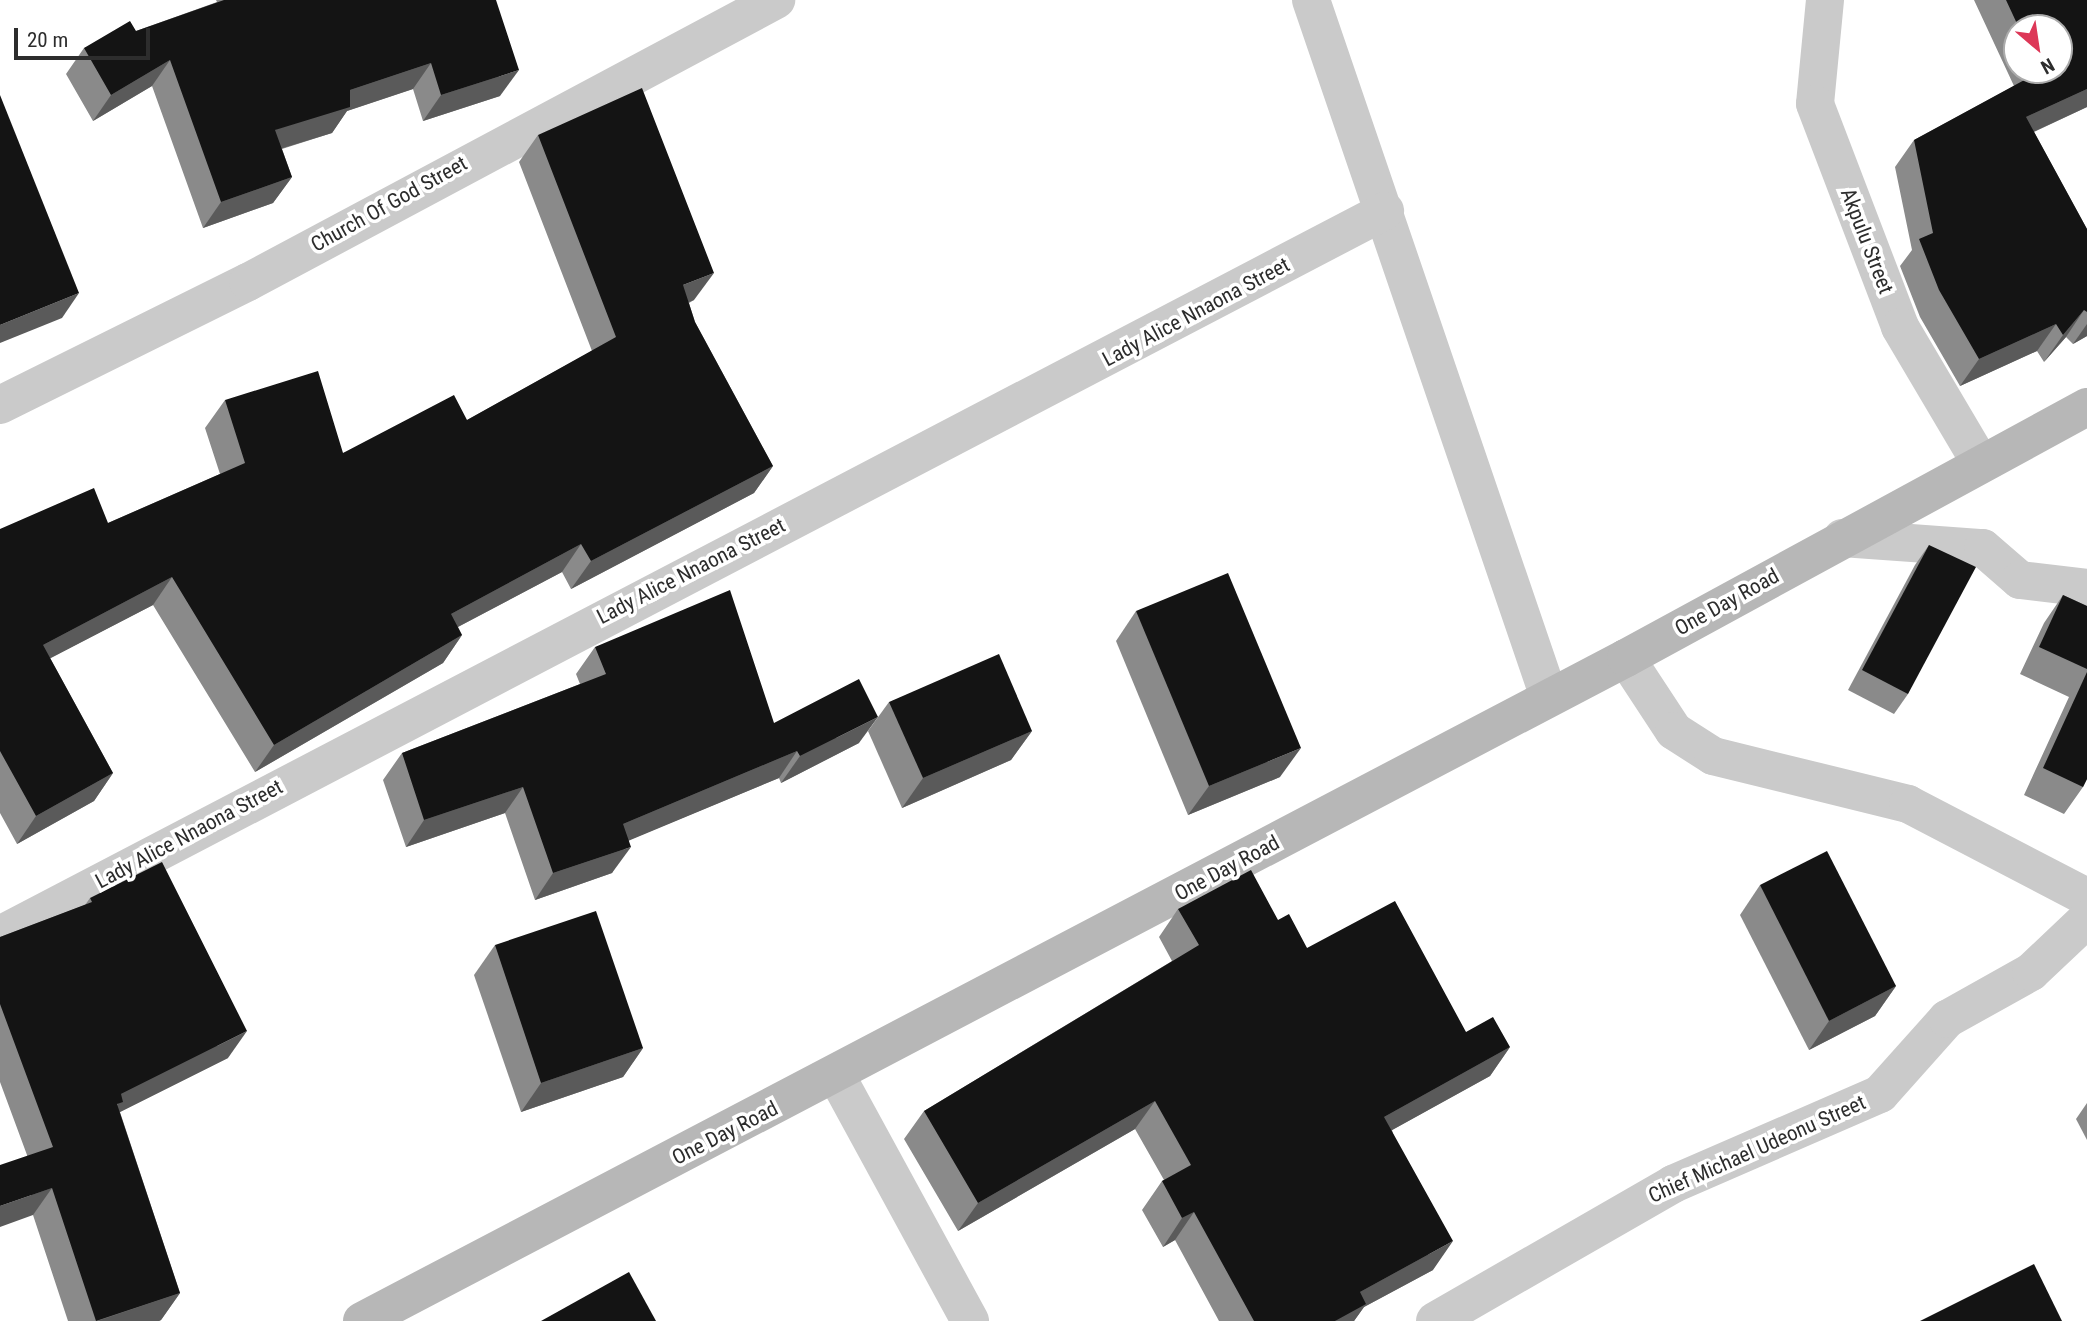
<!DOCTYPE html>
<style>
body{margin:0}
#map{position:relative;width:2087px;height:1321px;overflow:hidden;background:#fff;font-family:"Roboto Condensed",sans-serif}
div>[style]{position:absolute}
.minor>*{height:38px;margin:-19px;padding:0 19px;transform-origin:19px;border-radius:19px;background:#cacaca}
.secondary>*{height:38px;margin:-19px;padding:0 19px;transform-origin:19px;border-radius:19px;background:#b7b7b7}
.wall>*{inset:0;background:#8a8a8a}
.shaded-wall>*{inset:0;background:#5a5a5a}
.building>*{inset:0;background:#141414}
span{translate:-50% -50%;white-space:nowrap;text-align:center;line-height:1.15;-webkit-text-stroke:7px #fff;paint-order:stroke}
.street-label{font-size:21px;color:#2d2d2d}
.north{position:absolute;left:2003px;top:14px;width:70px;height:70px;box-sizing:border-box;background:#fff;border:2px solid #ababab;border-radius:50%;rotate:151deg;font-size:19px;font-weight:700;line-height:28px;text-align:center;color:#2d2d2d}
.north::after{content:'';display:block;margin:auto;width:24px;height:32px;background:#dd3757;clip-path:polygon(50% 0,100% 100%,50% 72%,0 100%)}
.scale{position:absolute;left:14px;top:28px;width:136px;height:32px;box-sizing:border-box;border:4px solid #2d2d2d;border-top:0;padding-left:9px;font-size:21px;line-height:24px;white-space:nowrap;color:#2d2d2d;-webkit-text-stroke:5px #fff;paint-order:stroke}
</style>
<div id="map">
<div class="minor">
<div style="left:1311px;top:0;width:737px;rotate:71.15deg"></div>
<div style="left:1825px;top:0;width:104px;rotate:95.5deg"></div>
<div style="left:1815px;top:104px;width:239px;rotate:69.1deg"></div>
<div style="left:1900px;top:327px;width:159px;rotate:59.4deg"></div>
<div style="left:0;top:405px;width:277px;rotate:-26.4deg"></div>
<div style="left:248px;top:282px;width:599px;rotate:-28.11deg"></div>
<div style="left:1842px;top:538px;width:141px;rotate:4.1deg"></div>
<div style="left:1983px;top:548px;width:49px;rotate:40.9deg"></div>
<div style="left:2020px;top:580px;width:67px;rotate:6.8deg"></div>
<div style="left:1626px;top:658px;width:87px;rotate:56.7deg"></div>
<div style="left:1674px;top:731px;width:46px;rotate:32.7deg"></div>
<div style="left:1713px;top:756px;width:201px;rotate:13.8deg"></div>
<div style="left:1908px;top:804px;width:202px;rotate:27.5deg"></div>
<div style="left:0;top:935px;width:1563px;rotate:-27.6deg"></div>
<div style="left:836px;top:1075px;width:280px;rotate:61.4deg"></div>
<div style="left:1435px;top:1321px;width:275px;rotate:-29.9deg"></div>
<div style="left:1673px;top:1184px;width:226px;rotate:-23.5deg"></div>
<div style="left:1880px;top:1094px;width:101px;rotate:-48.2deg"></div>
<div style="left:1947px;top:1019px;width:96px;rotate:-29.2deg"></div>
<div style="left:2031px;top:972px;width:77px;rotate:-43.4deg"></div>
</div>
<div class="secondary">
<div style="left:362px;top:1321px;width:1427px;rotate:-27.68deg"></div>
<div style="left:1626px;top:658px;width:525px;rotate:-28.57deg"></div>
</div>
<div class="wall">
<div style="clip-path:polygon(216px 0,496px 0,500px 96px,423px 121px,413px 89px,347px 111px,332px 133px,282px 149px,292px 177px,273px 203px,203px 228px,152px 86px,93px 121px,66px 74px,84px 48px,136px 31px,217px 2px)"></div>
<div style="clip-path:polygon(evenodd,1974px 0,2087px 0,2087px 107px,2034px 132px,2087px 229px,2087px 336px,2073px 344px,2066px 337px,2044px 362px,2037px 351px,1960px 386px,1920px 317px,1900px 266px,1912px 250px,1895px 167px,1914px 140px,2014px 86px,1974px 0,2017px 28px,2059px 28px,2059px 70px,2017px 70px,2017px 28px)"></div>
<div style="clip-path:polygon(538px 135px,694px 300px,689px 303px,695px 322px,773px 466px,754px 493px,571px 589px,562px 572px,458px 627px,462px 635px,443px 663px,255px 772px,153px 605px,50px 658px,113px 773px,94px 801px,17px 844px,0 813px,0 529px,108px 523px,220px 474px,205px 428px,225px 400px,343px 453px,467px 420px,592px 351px,519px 162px)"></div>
<div style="clip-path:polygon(1929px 545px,1908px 694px,1894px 714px,1848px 690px,1915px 565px)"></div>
<div style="clip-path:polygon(2063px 595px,2087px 606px,2087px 779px,2083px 787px,2064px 814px,2024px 795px,2069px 697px,2020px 674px,2044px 623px)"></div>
<div style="clip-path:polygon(1136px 611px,1280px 777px,1188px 815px,1116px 641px)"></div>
<div style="clip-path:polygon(595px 647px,774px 723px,859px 743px,781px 783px,779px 778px,629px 840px,612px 873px,535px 900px,505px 813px,406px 847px,383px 780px,402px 753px,580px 684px,576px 674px)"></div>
<div style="clip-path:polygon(889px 702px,1032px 731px,1011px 760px,902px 808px,868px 731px)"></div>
<div style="clip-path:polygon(1760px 885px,1896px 986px,1875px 1016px,1809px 1050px,1740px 915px)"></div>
<div style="clip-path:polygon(90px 898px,228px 1058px,120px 1112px,180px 1293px,161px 1320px,159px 1321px,68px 1321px,33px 1215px,27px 1155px,0 1082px,0 937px,85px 905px)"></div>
<div style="clip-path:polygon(1178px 909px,1278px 920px,1307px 948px,1466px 1032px,1510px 1047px,1490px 1076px,1392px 1130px,1433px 1270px,1364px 1307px,1354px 1321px,1219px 1321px,1175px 1240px,1163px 1247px,1142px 1210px,1162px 1181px,1164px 1180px,1135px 1129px,958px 1231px,904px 1139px,924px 1111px,1172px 961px,1159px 937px)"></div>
<div style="clip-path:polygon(495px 945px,643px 1048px,623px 1077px,521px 1112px,474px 975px)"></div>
<div style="clip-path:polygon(2087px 1103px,2087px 1140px,2076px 1119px)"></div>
</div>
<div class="shaded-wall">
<div style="clip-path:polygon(170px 60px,152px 86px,93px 121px,111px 95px)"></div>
<div style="clip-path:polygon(431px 63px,413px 89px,347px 111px,332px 133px,257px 156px,275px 130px,350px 90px)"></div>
<div style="clip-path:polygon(519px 70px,500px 96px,423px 121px,441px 95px)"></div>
<div style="clip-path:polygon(2087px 89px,2087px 107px,2007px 144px,2026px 117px)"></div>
<div style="clip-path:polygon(292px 177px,273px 203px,203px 228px,221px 202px)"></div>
<div style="clip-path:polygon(714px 273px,694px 300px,664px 312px,683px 285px)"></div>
<div style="clip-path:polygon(79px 293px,62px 318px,0 343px,0 325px)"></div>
<div style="clip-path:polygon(2084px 310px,2066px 337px,2044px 362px,2063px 335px)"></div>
<div style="clip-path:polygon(2056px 324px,2037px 351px,1960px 386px,1979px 359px)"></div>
<div style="clip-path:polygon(2087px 324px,2087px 336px,2073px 344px)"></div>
<div style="clip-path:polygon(773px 466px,754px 493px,571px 589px,591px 561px)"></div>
<div style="clip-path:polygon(581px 544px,562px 572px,431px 641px,451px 614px)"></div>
<div style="clip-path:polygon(172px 577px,153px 605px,24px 672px,43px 645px)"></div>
<div style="clip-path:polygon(462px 635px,443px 663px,255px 772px,274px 745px)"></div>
<div style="clip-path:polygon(878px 717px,859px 743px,781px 783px,800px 756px)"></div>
<div style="clip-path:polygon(1032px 731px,1011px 760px,902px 808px,923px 778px)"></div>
<div style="clip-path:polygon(1301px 748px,1280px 777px,1188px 815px,1209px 786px)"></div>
<div style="clip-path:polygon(797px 751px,779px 778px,604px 851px,623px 824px)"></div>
<div style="clip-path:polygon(113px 773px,94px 801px,17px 844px,36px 816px)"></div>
<div style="clip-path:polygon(523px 787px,505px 813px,406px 847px,424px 820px)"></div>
<div style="clip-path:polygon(631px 847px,612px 873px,535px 900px,553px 873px)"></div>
<div style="clip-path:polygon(1896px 986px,1875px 1016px,1809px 1050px,1829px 1021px)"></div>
<div style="clip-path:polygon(247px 1031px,228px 1058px,114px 1115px,121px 1094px)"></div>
<div style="clip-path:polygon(1510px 1047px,1490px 1076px,1365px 1145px,1384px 1117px)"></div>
<div style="clip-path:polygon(643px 1048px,623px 1077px,521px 1112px,541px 1083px)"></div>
<div style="clip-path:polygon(1155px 1101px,1135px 1129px,958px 1231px,978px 1203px)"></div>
<div style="clip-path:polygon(52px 1188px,33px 1215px,0 1227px,0 1206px)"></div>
<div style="clip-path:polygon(1194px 1212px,1175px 1240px,1163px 1247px,1182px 1218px)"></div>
<div style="clip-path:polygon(1453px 1241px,1433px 1270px,1364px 1307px,1354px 1321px,1335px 1321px,1360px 1292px)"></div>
<div style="clip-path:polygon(180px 1293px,161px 1320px,159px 1321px,97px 1321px)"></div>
</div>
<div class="building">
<div style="clip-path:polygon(224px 0,496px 0,519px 70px,441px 95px,431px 63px,350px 90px,350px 107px,275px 130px,292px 177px,221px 202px,170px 60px,111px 95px,84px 48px,130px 21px,136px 31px)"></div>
<div style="clip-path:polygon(2006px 0,2087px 0,2087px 89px,2026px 117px,2087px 229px,2087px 312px,2084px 310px,2063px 335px,2056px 324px,1979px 359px,1939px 290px,1919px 239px,1933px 233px,1914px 140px,2039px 72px,2038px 70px,2059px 70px,2059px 28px,2019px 28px)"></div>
<div style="clip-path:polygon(642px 88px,714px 273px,683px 285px,695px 322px,773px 466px,591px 561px,581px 544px,451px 614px,462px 635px,274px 745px,172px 577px,43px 645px,113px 773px,36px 816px,0 751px,0 529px,94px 488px,108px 523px,245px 463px,225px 400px,318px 371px,343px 453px,454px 395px,467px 420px,616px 337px,538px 135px)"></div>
<div style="clip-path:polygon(0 95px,79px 293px,0 325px)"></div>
<div style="clip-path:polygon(1929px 545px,1976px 567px,1908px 694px,1862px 670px)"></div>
<div style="clip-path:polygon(1228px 573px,1301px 748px,1209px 786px,1136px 611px)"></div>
<div style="clip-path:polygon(730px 590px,774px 723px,859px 679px,878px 717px,800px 756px,797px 751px,623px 824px,631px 847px,553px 873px,523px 787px,424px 820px,402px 753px,606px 674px,595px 647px)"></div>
<div style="clip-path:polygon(2063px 595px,2087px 606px,2087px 669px,2039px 647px)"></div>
<div style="clip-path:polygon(999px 654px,1032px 731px,923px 778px,889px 702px)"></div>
<div style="clip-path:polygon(2087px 672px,2087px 779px,2083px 787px,2043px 768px)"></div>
<div style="clip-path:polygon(1827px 851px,1896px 986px,1829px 1021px,1760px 885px)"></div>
<div style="clip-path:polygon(162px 862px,247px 1031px,121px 1094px,123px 1102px,117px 1104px,180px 1293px,96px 1321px,52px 1188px,0 1206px,0 1165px,53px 1147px,0 1004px,0 937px,92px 902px,90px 898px)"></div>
<div style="clip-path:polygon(1251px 870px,1278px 920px,1289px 914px,1307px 948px,1395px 901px,1466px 1032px,1493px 1017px,1510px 1047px,1384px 1117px,1453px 1241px,1360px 1292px,1366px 1304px,1335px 1321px,1254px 1321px,1194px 1212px,1182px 1218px,1162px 1181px,1191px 1165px,1155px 1101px,978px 1203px,924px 1111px,1199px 945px,1178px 909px)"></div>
<div style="clip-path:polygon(596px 911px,643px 1048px,541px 1083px,495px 945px)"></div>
<div style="clip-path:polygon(2034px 1264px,2062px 1321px,1920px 1321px)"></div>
<div style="clip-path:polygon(629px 1272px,656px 1321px,541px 1321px)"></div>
</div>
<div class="street-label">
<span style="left:389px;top:204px;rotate:-29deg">Church Of God Street</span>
<span style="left:1867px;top:241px;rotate:69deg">Akpulu Street</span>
<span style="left:1196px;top:312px;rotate:-28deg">Lady Alice Nnaona Street</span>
<span style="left:691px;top:571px;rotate:-27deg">Lady Alice Nnaona Street</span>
<span style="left:1727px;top:602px;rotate:-29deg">One Day Road</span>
<span style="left:189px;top:834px;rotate:-28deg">Lady Alice Nnaona Street</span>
<span style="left:1227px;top:868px;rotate:-28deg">One Day Road</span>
<span style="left:725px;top:1133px;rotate:-27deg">One Day Road</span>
<span style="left:1757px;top:1149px;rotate:-24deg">Chief Michael Udeonu Street</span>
</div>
<div class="north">N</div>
<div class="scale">20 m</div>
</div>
